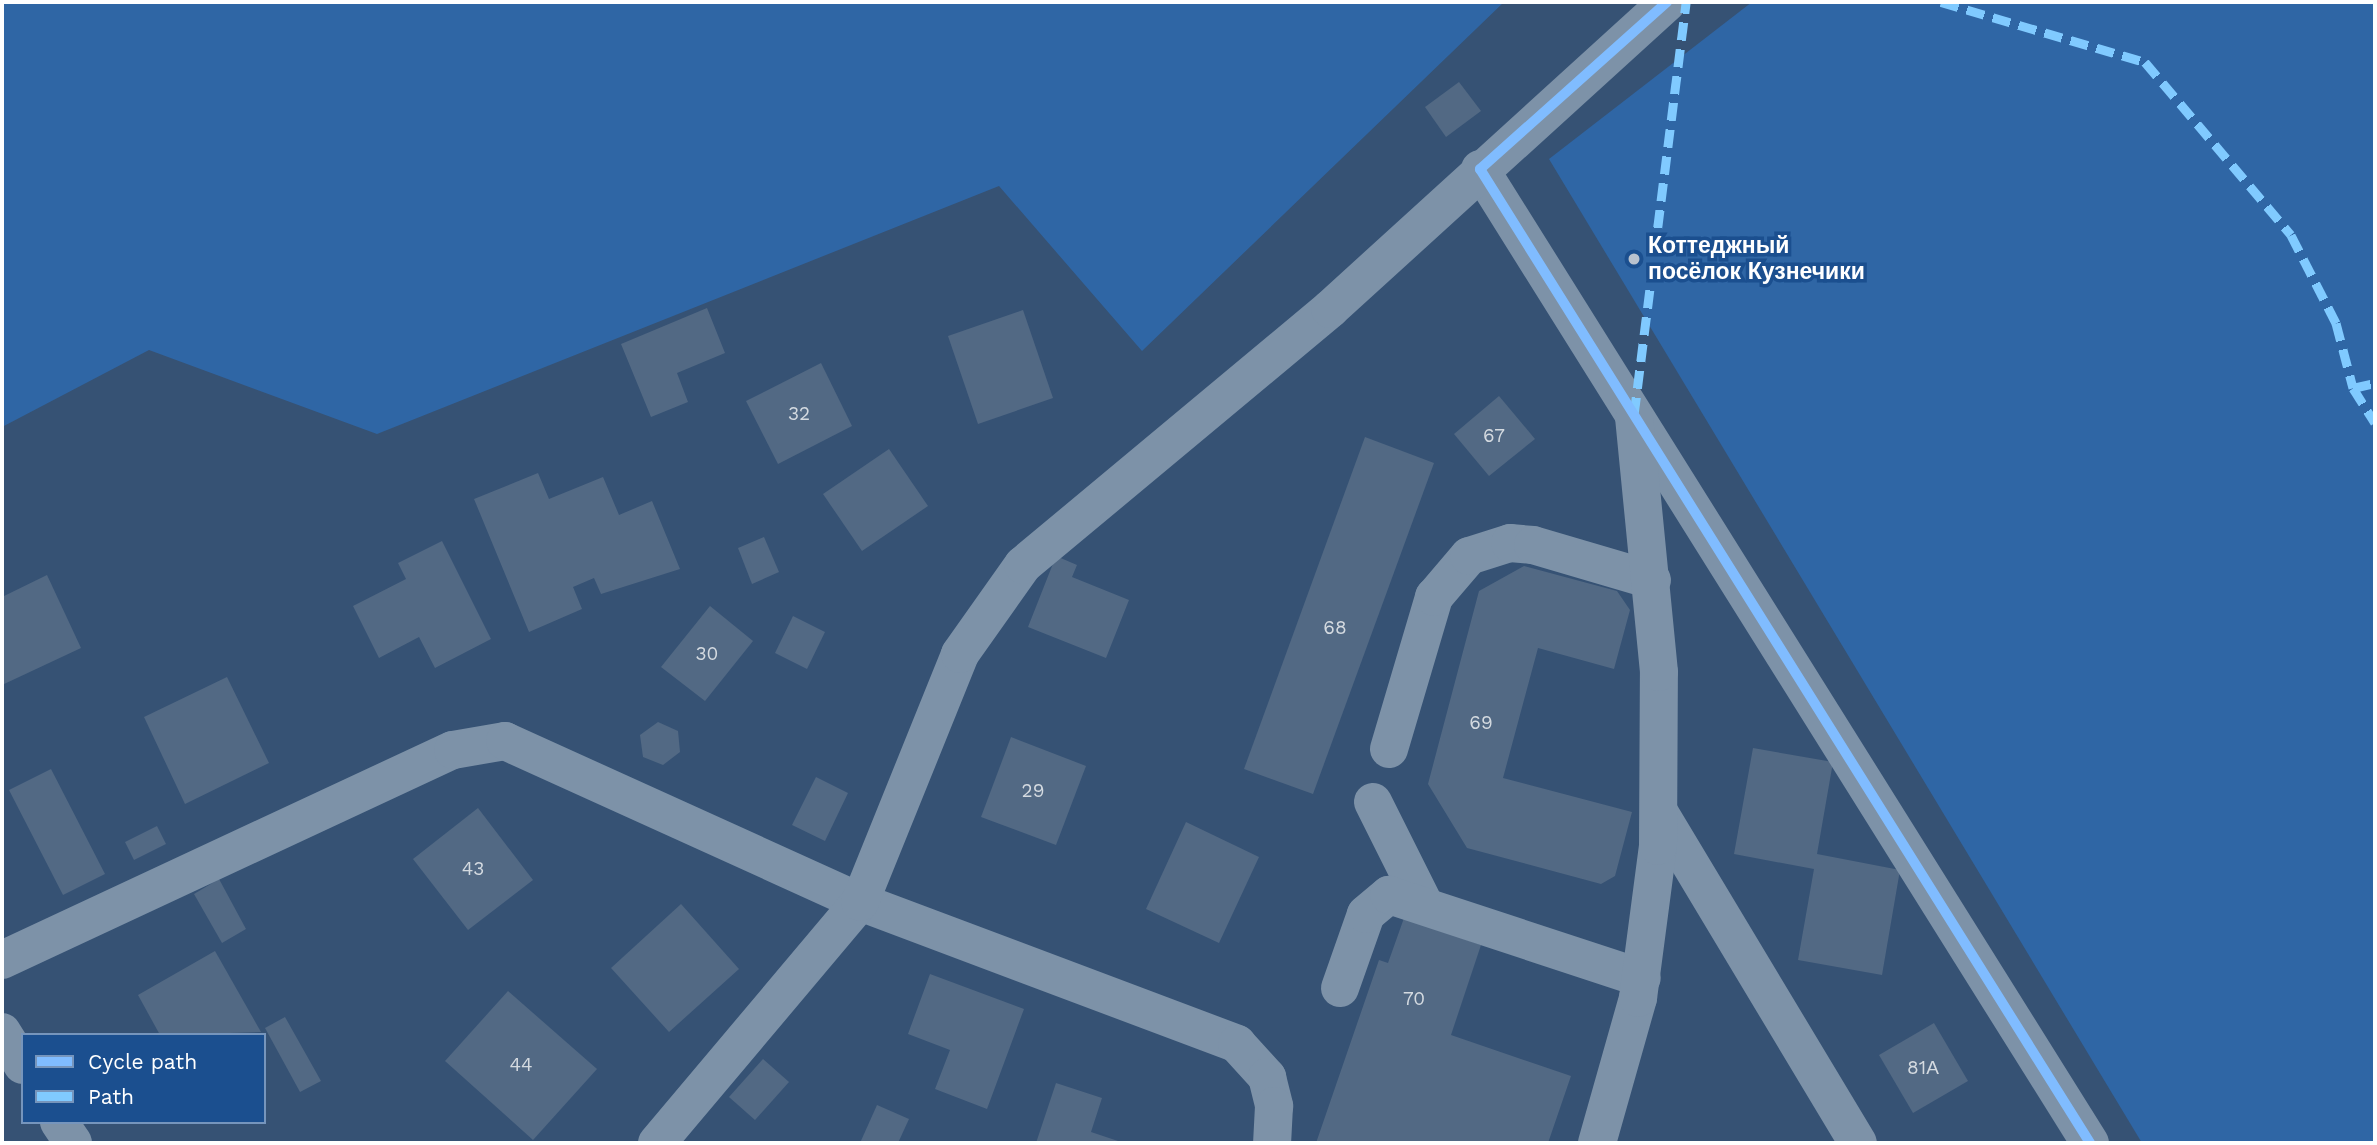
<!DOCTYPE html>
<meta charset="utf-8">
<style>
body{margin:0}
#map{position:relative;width:2377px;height:1145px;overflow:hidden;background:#365274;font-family:"Work Sans",sans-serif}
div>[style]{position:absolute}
.green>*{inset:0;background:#2f66a5}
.building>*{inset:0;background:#526984}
.minor>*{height:38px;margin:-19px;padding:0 19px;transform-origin:19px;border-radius:19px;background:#7d92a8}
.quiet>*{height:9px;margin-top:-4.5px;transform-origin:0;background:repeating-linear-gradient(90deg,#80caff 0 18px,transparent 0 27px)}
.cycleway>*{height:10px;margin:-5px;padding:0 5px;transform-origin:5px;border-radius:5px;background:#80bcff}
.dots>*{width:19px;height:19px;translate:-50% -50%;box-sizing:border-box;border:4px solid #1b4f8f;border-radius:50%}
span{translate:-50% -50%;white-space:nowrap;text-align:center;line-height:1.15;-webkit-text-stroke:7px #1b4f8f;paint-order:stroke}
.number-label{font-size:19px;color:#d4dae0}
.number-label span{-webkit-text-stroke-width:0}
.poi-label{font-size:23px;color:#fff;font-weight:700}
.left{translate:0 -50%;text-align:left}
.frame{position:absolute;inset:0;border:4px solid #fff;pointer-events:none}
.legend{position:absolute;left:21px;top:1033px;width:245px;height:91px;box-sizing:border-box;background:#1b4f8f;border:2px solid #7695bc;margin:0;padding:9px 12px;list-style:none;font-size:21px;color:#fff}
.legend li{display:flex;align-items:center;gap:14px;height:35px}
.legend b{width:35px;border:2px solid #7695bc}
</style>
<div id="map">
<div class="green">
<div style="clip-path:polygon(2px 2px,1504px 2px,1142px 351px,999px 186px,377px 434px,149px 350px,2px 427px)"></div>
<div style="clip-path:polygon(1752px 2px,2375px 2px,2375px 1143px,2142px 1143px,1549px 159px)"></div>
</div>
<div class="building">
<div style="clip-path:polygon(1459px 82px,1481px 111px,1446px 137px,1425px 107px)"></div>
<div style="clip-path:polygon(707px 308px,725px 353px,677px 373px,688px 402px,651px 417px,621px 344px)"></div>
<div style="clip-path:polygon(1023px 310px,1053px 398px,978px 424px,948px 336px)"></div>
<div style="clip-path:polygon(821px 363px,852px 426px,778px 464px,746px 401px)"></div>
<div style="clip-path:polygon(1499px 396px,1535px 439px,1489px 476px,1454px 434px)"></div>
<div style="clip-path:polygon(1365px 437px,1434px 463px,1313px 794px,1244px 769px)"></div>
<div style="clip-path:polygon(889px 449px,928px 506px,862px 551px,823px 494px)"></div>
<div style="clip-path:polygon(538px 473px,549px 499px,603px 477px,619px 515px,652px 501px,680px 569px,601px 594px,594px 578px,573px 587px,582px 609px,529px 632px,474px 499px)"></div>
<div style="clip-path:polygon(764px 537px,779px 572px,752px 584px,738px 548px)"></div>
<div style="clip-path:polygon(442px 541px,491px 639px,435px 668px,419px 637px,379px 658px,353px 606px,406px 579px,398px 563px)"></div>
<div style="clip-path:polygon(1056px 556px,1077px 565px,1072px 577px,1129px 600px,1106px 658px,1028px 627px)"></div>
<div style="clip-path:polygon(1524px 566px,1617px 591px,1630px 610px,1614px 669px,1538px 648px,1503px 778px,1632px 812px,1615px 876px,1601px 884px,1467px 848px,1428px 784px,1479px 591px)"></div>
<div style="clip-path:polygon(47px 575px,81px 648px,2px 685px,2px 597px)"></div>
<div style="clip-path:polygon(710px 606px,753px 641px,705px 701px,661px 667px)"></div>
<div style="clip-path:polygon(793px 616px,825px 632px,807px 669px,775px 653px)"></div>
<div style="clip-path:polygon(227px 677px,269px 763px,185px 804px,144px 717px)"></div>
<div style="clip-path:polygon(658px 722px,678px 731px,680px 752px,663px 765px,643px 757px,640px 735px)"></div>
<div style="clip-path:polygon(1011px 737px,1086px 766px,1056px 845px,981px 817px)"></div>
<div style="clip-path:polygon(1753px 748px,1833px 762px,1817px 854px,1900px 870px,1882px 975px,1798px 960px,1814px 869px,1734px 854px)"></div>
<div style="clip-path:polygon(51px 769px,105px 874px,63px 895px,9px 790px)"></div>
<div style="clip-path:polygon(816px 777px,848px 793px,825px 841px,792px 825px)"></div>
<div style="clip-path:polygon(478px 808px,533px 880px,468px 930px,413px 859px)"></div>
<div style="clip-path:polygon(1186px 822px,1259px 857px,1219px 943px,1146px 909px)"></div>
<div style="clip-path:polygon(157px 826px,166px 844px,134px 860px,125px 842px)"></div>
<div style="clip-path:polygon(219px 879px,246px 929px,222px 943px,194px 894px)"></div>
<div style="clip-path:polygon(681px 904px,739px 969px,669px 1032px,611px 968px)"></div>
<div style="clip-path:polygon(1404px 918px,1481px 945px,1451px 1035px,1571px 1076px,1548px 1143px,1316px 1143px,1379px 960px,1388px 963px)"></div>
<div style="clip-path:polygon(215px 951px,261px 1032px,160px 1035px,138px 995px)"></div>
<div style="clip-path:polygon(930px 974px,1024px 1009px,987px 1109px,935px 1089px,950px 1050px,908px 1034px)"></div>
<div style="clip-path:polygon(508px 991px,597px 1069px,533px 1140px,445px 1061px)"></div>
<div style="clip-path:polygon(285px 1017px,321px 1081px,300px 1092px,265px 1028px)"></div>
<div style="clip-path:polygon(1934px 1023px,1968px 1081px,1913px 1113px,1879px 1055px)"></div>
<div style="clip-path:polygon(763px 1059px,789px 1082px,755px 1120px,729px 1097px)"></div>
<div style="clip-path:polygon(1056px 1083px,1102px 1098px,1091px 1132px,1124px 1143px,1036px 1143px)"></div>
<div style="clip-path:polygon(877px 1105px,909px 1119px,898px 1143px,860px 1143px)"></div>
</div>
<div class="minor">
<div style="left:1480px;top:169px;width:1149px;rotate:57.94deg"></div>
<div style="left:1389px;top:749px;width:159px;rotate:-73.5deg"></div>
<div style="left:1434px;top:597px;width:54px;rotate:-49.5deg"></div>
<div style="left:1469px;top:556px;width:43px;rotate:-17.6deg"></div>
<div style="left:1510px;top:543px;width:23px;rotate:5deg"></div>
<div style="left:1533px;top:545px;width:124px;rotate:16.4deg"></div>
<div style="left:1373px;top:802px;width:112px;rotate:63.4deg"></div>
<div style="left:1659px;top:812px;width:386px;rotate:59deg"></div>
<div style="left:2px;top:960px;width:497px;rotate:-25deg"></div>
<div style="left:453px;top:750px;width:53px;rotate:-9.8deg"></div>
<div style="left:505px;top:741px;width:390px;rotate:24.4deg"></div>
<div style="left:860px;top:902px;width:403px;rotate:20.6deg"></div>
<div style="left:1237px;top:1044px;width:45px;rotate:47.7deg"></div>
<div style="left:1267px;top:1077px;width:30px;rotate:76deg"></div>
<div style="left:1274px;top:1106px;width:37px;rotate:93deg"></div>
<div style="left:1340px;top:988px;width:78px;rotate:-70.6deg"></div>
<div style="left:1366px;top:914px;width:30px;rotate:-40deg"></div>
<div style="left:1389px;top:895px;width:266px;rotate:18.2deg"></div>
<div style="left:2px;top:1032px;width:39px;rotate:58deg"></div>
<div style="left:59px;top:1122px;width:25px;rotate:56deg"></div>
<div style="left:657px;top:1143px;width:315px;rotate:-49.9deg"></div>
<div style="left:860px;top:902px;width:267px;rotate:-68deg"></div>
<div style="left:960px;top:654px;width:109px;rotate:-54.7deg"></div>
<div style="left:1023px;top:565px;width:400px;rotate:-39.8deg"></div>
<div style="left:1330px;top:309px;width:456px;rotate:-42.3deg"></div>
<div style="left:1597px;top:1143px;width:151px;rotate:-74.2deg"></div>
<div style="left:1638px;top:998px;width:153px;rotate:-82.5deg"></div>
<div style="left:1658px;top:846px;width:174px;rotate:-89.7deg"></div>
<div style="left:1659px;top:672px;width:254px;rotate:-95.6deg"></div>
</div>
<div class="quiet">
<div style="left:1941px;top:2px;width:213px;rotate:16.4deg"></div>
<div style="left:2145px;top:62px;width:226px;rotate:49.8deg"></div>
<div style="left:2291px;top:235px;width:99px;rotate:62.9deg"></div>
<div style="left:2336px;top:323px;width:67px;rotate:75.3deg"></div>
<div style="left:2353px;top:388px;width:23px;rotate:-13deg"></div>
<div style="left:2353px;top:388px;width:41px;rotate:57.8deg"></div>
<div style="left:1634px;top:415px;width:416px;rotate:-82.8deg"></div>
</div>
<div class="cycleway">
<div style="left:1667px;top:2px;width:251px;rotate:138.2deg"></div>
<div style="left:1480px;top:169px;width:1149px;rotate:57.94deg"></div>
</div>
<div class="dots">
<div style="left:1634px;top:259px;background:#b9c2ce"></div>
</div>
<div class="number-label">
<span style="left:799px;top:414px">32</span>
<span style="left:1494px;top:436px">67</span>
<span style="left:1335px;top:628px">68</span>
<span style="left:707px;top:654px">30</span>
<span style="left:1481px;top:723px">69</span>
<span style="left:1033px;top:791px">29</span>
<span style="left:473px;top:869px">43</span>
<span style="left:1414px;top:999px">70</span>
<span style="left:521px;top:1065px">44</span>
<span style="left:1923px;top:1068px">81А</span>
</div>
<div class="poi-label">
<span class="left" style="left:1648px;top:259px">Коттеджный<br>посёлок Кузнечики</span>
</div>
<div class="frame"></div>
<ul class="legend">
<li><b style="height:9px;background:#80bcff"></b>Cycle path</li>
<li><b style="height:9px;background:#80caff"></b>Path</li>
</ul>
</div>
